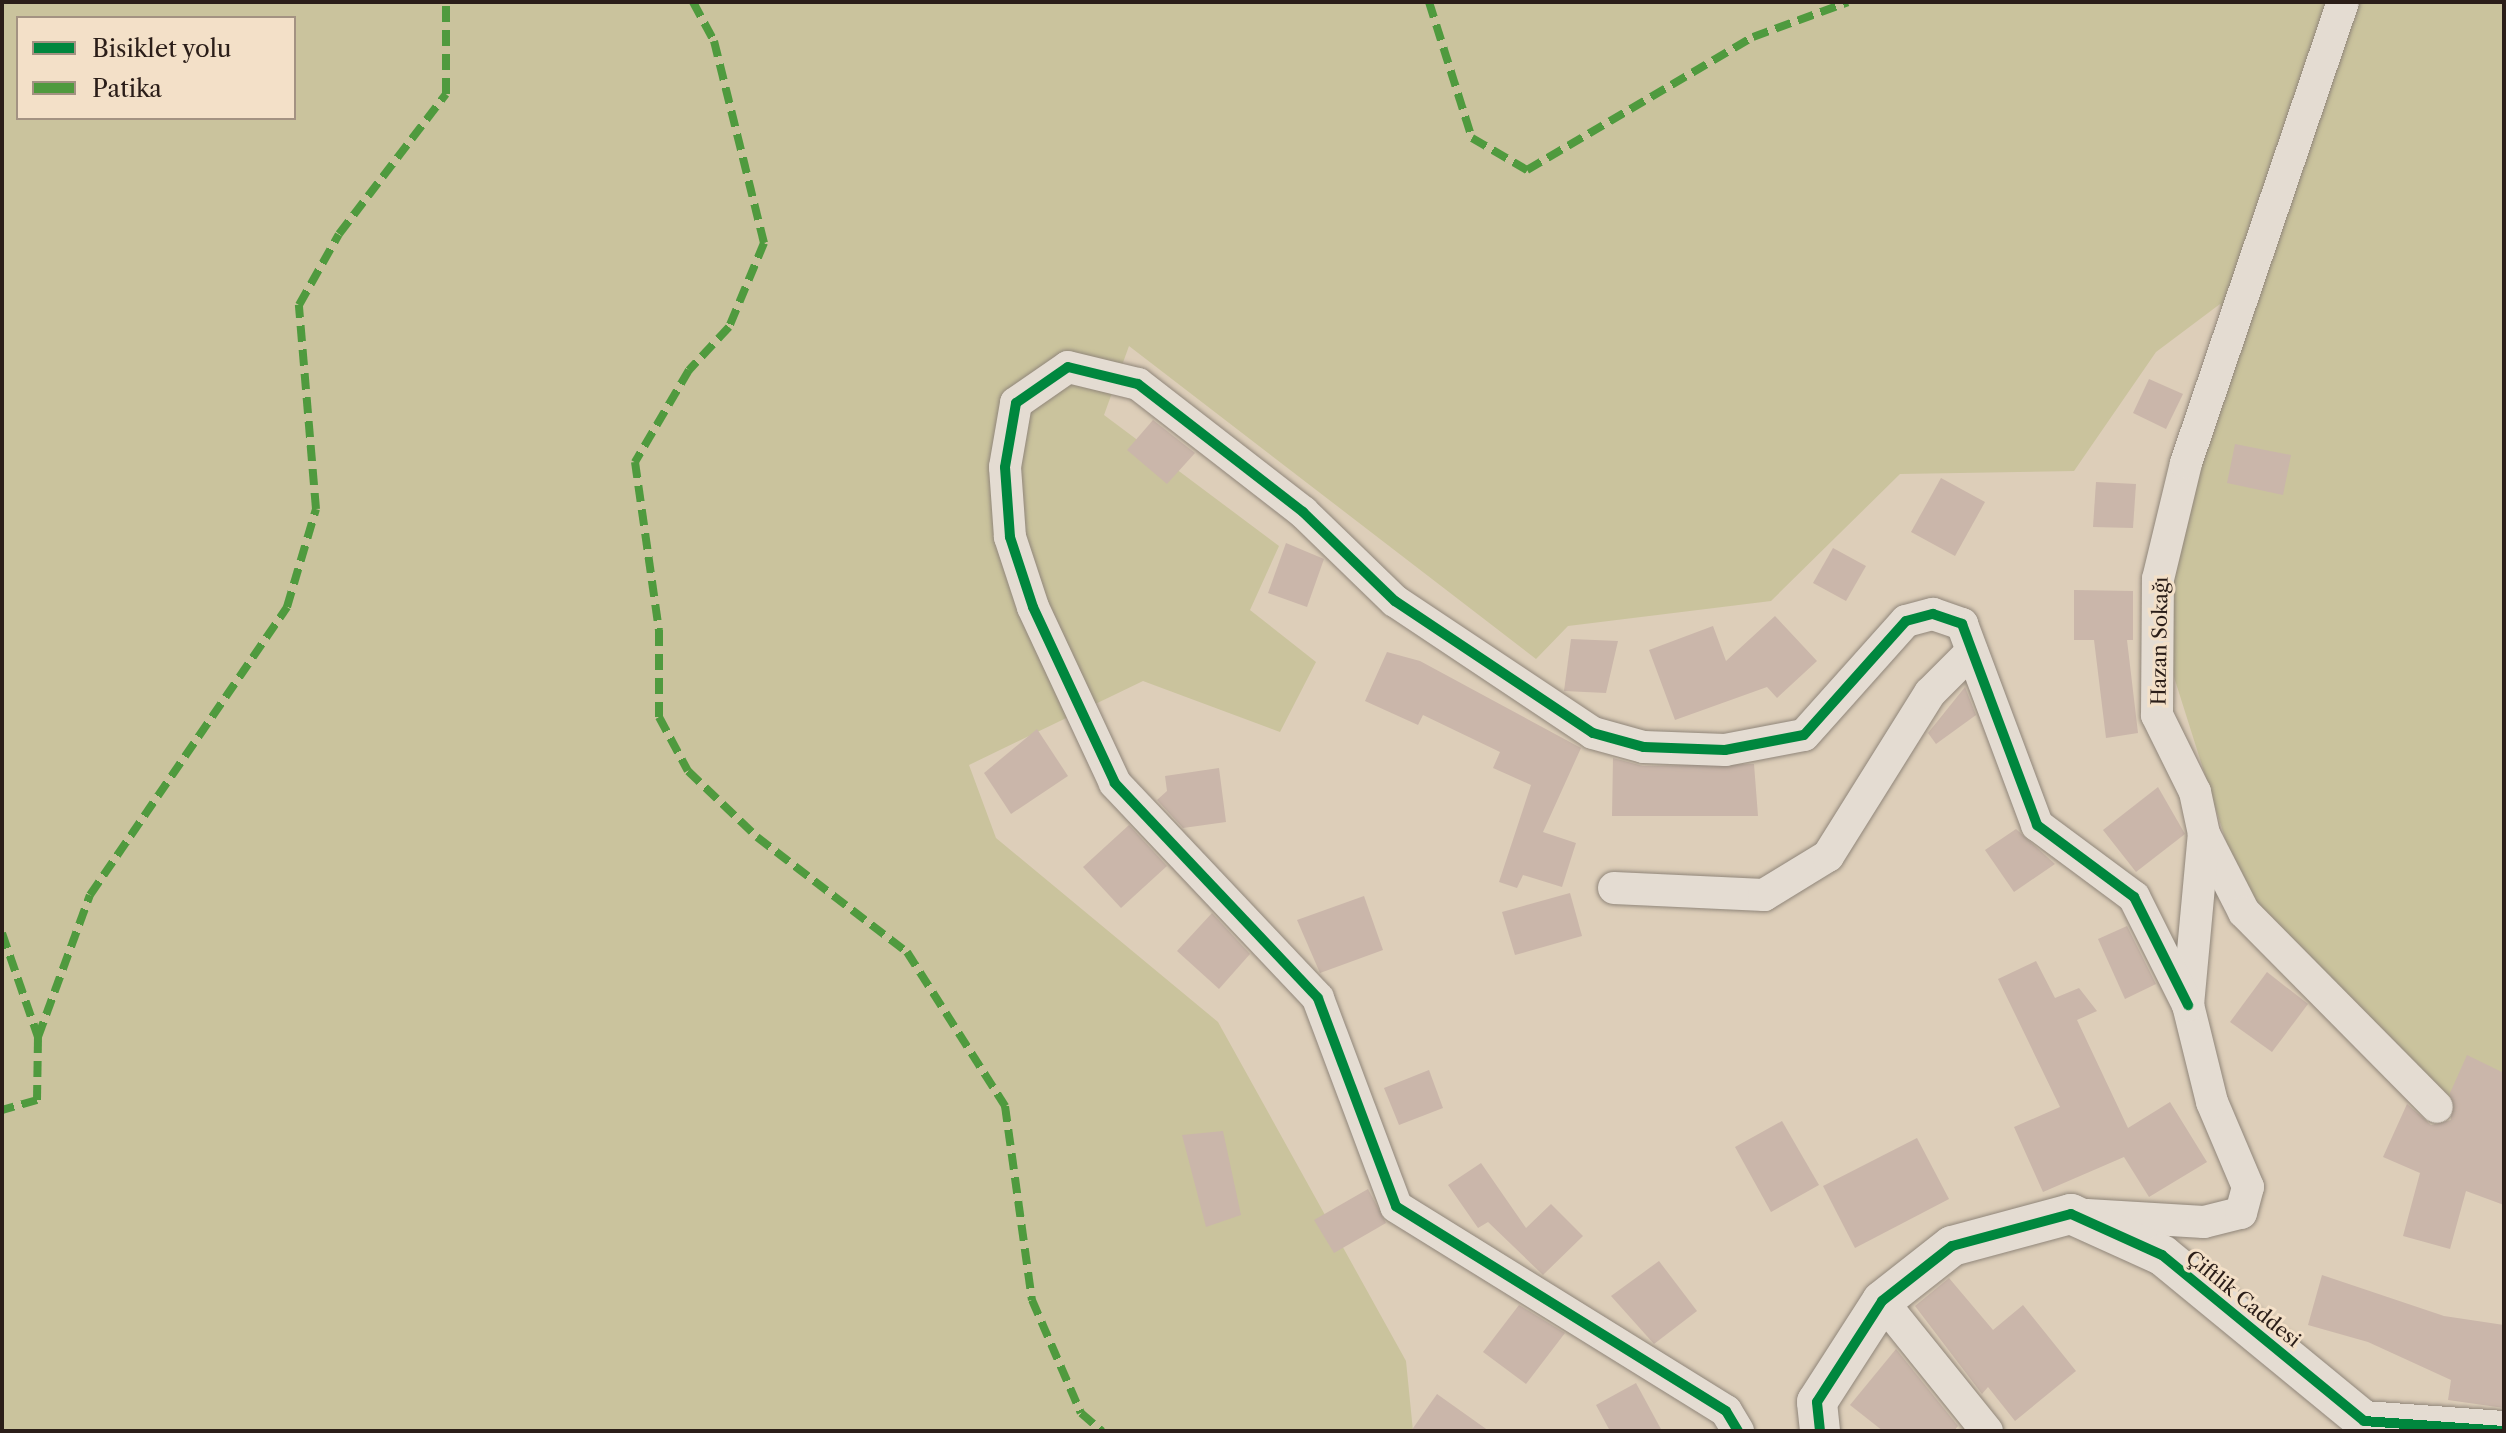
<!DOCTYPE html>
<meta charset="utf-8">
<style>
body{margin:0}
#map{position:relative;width:2506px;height:1433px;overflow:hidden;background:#ddceb9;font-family:"Libre Caslon Text",serif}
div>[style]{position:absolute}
.green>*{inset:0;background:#cac39d}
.building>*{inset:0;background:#cab6aa}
.roads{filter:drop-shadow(0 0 2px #90867a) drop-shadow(0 0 2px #90867a)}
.minor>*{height:32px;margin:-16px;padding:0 16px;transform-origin:16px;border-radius:16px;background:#e4dcd2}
.tertiary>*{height:40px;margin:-20px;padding:0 20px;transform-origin:20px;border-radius:20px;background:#e4dcd2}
.quiet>*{height:8px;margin-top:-4px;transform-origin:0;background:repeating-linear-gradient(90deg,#4f9a3e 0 16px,transparent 0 24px)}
.cycleway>*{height:10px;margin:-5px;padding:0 5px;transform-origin:5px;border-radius:5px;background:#00873e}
span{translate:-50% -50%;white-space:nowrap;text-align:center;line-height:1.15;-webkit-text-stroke:6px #f3e0c8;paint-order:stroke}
.street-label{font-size:20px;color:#2b1e19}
.frame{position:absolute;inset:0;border:4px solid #2b1e19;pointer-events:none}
.legend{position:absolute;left:16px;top:16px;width:280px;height:104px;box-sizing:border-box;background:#f3e0c8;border:2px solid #a39282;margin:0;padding:10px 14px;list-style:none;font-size:24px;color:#2b1e19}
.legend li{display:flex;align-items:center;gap:16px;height:40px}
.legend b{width:40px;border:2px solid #a39282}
</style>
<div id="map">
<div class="green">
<div style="clip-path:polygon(evenodd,2px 2px,2504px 2px,2504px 1121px,2381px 1068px,2237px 876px,2162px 639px,2197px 445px,2239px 345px,2220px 304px,2156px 352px,2074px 471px,1900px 474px,1771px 601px,1568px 626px,1536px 659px,1129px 346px,1104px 415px,1279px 546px,1250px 610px,1316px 662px,1280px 732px,1143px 681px,969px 765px,996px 838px,1218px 1022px,1406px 1361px,1413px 1431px,2px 1431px,2px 2px,18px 18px,294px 18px,294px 118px,18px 118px,18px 18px)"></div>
</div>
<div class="building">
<div style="clip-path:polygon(2149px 379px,2183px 394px,2166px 429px,2133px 413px)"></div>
<div style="clip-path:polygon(1153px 420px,1195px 453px,1167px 484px,1127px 450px)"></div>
<div style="clip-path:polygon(2235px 444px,2291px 455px,2283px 495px,2227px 483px)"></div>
<div style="clip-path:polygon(1941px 478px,1985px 502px,1955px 556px,1911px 532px)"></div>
<div style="clip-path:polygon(2096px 482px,2136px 484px,2133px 528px,2093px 527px)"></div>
<div style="clip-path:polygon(1286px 543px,1324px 559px,1307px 607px,1268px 593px)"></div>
<div style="clip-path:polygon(1833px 548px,1866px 566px,1846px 601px,1813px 583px)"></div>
<div style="clip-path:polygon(2074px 590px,2133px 591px,2133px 640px,2127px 640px,2138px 733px,2106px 738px,2094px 640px,2074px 640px)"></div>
<div style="clip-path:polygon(1775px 616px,1817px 661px,1777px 698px,1767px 687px,1675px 720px,1649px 650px,1713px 626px,1726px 661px)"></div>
<div style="clip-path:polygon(1571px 639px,1618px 641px,1606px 693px,1564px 691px)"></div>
<div style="clip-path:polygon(1387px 652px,1420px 661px,1581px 748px,1543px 832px,1576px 843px,1562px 887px,1523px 875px,1517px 888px,1499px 882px,1531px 785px,1493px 768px,1500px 752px,1423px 715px,1418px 725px,1365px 701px)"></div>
<div style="clip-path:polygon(1965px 687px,1976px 715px,1936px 744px,1928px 733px)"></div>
<div style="clip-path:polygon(1037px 729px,1068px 776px,1011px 814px,984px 773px)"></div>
<div style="clip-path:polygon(1613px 758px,1643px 766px,1754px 764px,1758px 816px,1612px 816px)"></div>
<div style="clip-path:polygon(1219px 768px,1226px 822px,1183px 828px,1157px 800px,1167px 791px,1165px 776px)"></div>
<div style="clip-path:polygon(2158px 787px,2185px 834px,2136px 872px,2103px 830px)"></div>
<div style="clip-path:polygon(1129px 825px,1167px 866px,1121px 908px,1083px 867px)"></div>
<div style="clip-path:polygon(2016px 829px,2055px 864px,2014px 892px,1985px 850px)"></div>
<div style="clip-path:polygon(1570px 893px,1582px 936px,1515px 955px,1502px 912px)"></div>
<div style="clip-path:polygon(1364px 896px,1383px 950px,1320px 973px,1297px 920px)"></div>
<div style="clip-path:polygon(1212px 913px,1250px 954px,1219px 989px,1177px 951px)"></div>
<div style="clip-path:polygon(2127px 926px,2156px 984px,2125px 999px,2098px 939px)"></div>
<div style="clip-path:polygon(2036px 961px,2055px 998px,2079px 988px,2097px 1011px,2077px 1020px,2128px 1128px,2170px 1102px,2207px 1162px,2149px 1197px,2124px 1157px,2043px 1192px,2014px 1127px,2060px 1107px,1998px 979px)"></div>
<div style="clip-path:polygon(2267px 972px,2308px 1004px,2272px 1052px,2230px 1022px)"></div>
<div style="clip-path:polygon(2467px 1055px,2504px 1073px,2504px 1205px,2466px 1191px,2450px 1249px,2403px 1236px,2420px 1173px,2383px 1157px,2407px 1104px,2431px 1125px,2451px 1120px,2450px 1093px)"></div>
<div style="clip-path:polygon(1429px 1070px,1443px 1108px,1399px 1125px,1384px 1088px)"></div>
<div style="clip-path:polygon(1782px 1121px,1819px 1185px,1771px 1212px,1735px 1147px)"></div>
<div style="clip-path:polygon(1223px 1131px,1241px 1215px,1206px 1227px,1182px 1135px)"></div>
<div style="clip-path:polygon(1917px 1138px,1949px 1199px,1855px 1248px,1823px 1186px)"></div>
<div style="clip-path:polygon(1481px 1163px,1526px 1228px,1551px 1204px,1583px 1236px,1543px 1275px,1488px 1222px,1478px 1228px,1448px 1185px)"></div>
<div style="clip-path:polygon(1368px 1189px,1386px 1223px,1334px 1253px,1314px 1220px)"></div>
<div style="clip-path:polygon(1659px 1261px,1697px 1311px,1654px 1344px,1611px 1296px)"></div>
<div style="clip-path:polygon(2322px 1275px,2444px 1316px,2504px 1325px,2504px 1408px,2448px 1400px,2451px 1380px,2368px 1342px,2308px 1325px)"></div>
<div style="clip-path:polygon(1949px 1278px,1993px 1330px,2023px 1305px,2076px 1371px,2015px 1421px,1988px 1387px,1982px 1394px,1915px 1306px)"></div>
<div style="clip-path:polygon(1519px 1305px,1565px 1333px,1526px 1384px,1483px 1352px)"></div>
<div style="clip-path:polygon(1896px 1349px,1958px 1426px,1954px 1431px,1883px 1431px,1850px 1405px)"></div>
<div style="clip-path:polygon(1636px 1383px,1662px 1431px,1610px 1431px,1596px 1405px)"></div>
<div style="clip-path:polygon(1437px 1394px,1489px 1431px,1411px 1431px)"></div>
</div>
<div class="roads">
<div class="minor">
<div style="left:2204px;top:834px;width:88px;rotate:62.9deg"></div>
<div style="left:2244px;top:912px;width:274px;rotate:45.3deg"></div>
<div style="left:1614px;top:888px;width:150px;rotate:2.7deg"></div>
<div style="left:1764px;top:895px;width:75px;rotate:-31.4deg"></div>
<div style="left:1828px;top:856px;width:192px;rotate:-58deg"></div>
<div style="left:1930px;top:693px;width:59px;rotate:-45deg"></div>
<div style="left:2087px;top:1215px;width:117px;rotate:3.4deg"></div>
<div style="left:2204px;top:1222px;width:38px;rotate:-14deg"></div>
<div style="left:2241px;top:1213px;width:27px;rotate:-75deg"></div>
<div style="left:2248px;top:1187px;width:92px;rotate:-113deg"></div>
<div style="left:2212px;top:1102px;width:100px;rotate:-103.9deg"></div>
<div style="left:2188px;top:1005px;width:172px;rotate:-84.7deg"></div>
<div style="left:2204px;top:834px;width:43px;rotate:-102.1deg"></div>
<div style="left:2195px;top:792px;width:86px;rotate:-116.3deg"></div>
<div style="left:2157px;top:715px;width:136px;rotate:-89.6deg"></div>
<div style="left:2158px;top:579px;width:119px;rotate:-76.4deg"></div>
<div style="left:2186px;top:463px;width:487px;rotate:-71.2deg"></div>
<div style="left:1882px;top:1301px;width:167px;rotate:51.1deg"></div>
<div style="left:1738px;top:1431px;width:23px;rotate:-121deg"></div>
<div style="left:1726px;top:1411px;width:388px;rotate:-148.2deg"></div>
<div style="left:1396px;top:1206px;width:222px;rotate:-110.6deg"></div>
<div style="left:1318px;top:998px;width:296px;rotate:-133.4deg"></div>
<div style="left:1115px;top:783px;width:194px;rotate:-115deg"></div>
<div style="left:1033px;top:607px;width:74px;rotate:-108.2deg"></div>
<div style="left:1010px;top:537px;width:70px;rotate:-94.1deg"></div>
<div style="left:1005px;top:467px;width:65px;rotate:-80.2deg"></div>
<div style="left:1016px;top:403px;width:63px;rotate:-34.7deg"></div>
<div style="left:1068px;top:367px;width:72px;rotate:13.7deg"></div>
<div style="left:1138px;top:384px;width:209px;rotate:37.8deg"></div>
<div style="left:1303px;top:512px;width:128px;rotate:44.1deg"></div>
<div style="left:1395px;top:601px;width:238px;rotate:33.7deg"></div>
<div style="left:1593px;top:733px;width:53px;rotate:15.4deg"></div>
<div style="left:1644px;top:747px;width:81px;rotate:2.1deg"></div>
<div style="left:1725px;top:750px;width:80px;rotate:-10.8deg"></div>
<div style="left:1804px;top:735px;width:153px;rotate:-48.2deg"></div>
<div style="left:1906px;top:621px;width:28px;rotate:-15deg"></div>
<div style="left:1933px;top:614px;width:31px;rotate:19deg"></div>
<div style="left:1962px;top:624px;width:215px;rotate:69.5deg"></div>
<div style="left:2037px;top:825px;width:121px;rotate:36.6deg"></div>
<div style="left:2134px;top:897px;width:121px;rotate:63.4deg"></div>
</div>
<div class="tertiary">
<div style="left:1820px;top:1431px;width:29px;rotate:-96deg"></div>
<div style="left:1817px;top:1402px;width:120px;rotate:-57.2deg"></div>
<div style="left:1882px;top:1301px;width:89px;rotate:-38.2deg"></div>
<div style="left:1952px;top:1246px;width:123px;rotate:-15.1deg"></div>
<div style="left:2071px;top:1214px;width:100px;rotate:24.3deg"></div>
<div style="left:2162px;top:1255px;width:261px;rotate:39.4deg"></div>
<div style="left:2364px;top:1421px;width:140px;rotate:4.1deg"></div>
</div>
</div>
<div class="quiet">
<div style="left:693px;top:2px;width:44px;rotate:61.7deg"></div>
<div style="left:714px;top:41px;width:208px;rotate:76.1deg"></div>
<div style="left:764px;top:243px;width:91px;rotate:112.6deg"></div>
<div style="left:729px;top:327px;width:59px;rotate:132.9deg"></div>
<div style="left:689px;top:370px;width:107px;rotate:120.4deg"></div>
<div style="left:635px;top:462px;width:170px;rotate:81.9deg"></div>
<div style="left:659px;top:630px;width:87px;rotate:90deg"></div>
<div style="left:659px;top:717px;width:61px;rotate:61.8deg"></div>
<div style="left:688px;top:771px;width:95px;rotate:43.7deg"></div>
<div style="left:757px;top:837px;width:189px;rotate:37.5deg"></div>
<div style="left:907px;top:952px;width:183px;rotate:57.5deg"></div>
<div style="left:1005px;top:1106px;width:196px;rotate:82.1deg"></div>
<div style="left:1032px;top:1300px;width:123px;rotate:66.6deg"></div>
<div style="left:1081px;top:1413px;width:28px;rotate:41deg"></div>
<div style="left:1429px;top:2px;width:143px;rotate:72.5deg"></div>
<div style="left:1472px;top:138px;width:64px;rotate:30.2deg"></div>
<div style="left:1527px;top:170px;width:262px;rotate:-30.5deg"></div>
<div style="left:1753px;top:37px;width:101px;rotate:-20.2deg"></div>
<div style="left:2px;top:933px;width:110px;rotate:70.9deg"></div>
<div style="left:38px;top:1037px;width:63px;rotate:90.9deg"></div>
<div style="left:37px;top:1100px;width:36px;rotate:164deg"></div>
<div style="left:38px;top:1037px;width:151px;rotate:-69.9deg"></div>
<div style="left:90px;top:895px;width:349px;rotate:-55.6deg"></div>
<div style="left:287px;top:607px;width:102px;rotate:-73.5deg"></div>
<div style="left:316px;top:509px;width:205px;rotate:-94.8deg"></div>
<div style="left:299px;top:305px;width:81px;rotate:-60.6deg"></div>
<div style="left:339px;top:234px;width:176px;rotate:-52.6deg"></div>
<div style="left:446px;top:94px;width:92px;rotate:-90deg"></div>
</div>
<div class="cycleway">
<div style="left:1738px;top:1431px;width:23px;rotate:-121deg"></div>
<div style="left:1726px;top:1411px;width:388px;rotate:-148.2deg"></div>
<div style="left:1396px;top:1206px;width:222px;rotate:-110.6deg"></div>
<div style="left:1318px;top:998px;width:296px;rotate:-133.4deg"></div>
<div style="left:1115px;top:783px;width:194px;rotate:-115deg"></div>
<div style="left:1033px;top:607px;width:74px;rotate:-108.2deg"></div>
<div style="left:1010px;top:537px;width:70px;rotate:-94.1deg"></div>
<div style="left:1005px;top:467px;width:65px;rotate:-80.2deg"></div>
<div style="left:1016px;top:403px;width:63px;rotate:-34.7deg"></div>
<div style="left:1068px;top:367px;width:72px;rotate:13.7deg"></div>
<div style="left:1138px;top:384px;width:209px;rotate:37.8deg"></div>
<div style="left:1303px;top:512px;width:128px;rotate:44.1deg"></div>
<div style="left:1395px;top:601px;width:238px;rotate:33.7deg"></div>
<div style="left:1593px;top:733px;width:53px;rotate:15.4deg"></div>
<div style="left:1644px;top:747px;width:81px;rotate:2.1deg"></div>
<div style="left:1725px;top:750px;width:80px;rotate:-10.8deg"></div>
<div style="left:1804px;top:735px;width:153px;rotate:-48.2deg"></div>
<div style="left:1906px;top:621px;width:28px;rotate:-15deg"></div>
<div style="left:1933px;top:614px;width:31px;rotate:19deg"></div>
<div style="left:1962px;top:624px;width:215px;rotate:69.5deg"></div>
<div style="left:2037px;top:825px;width:121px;rotate:36.6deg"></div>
<div style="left:2134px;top:897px;width:121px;rotate:63.4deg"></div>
<div style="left:1820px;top:1431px;width:29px;rotate:-96deg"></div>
<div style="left:1817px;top:1402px;width:120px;rotate:-57.2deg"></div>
<div style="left:1882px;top:1301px;width:89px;rotate:-38.2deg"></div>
<div style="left:1952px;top:1246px;width:123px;rotate:-15.1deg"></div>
<div style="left:2071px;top:1214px;width:100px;rotate:24.3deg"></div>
<div style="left:2162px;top:1255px;width:261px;rotate:39.4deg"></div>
<div style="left:2364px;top:1421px;width:140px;rotate:4.1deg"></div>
</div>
<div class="street-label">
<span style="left:2160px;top:641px;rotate:-89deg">Hazan Sokağı</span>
<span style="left:2243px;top:1299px;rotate:39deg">Çiftlik Caddesi</span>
</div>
<div class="frame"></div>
<ul class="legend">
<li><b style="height:10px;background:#00873e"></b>Bisiklet yolu</li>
<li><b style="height:10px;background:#4f9a3e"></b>Patika</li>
</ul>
</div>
